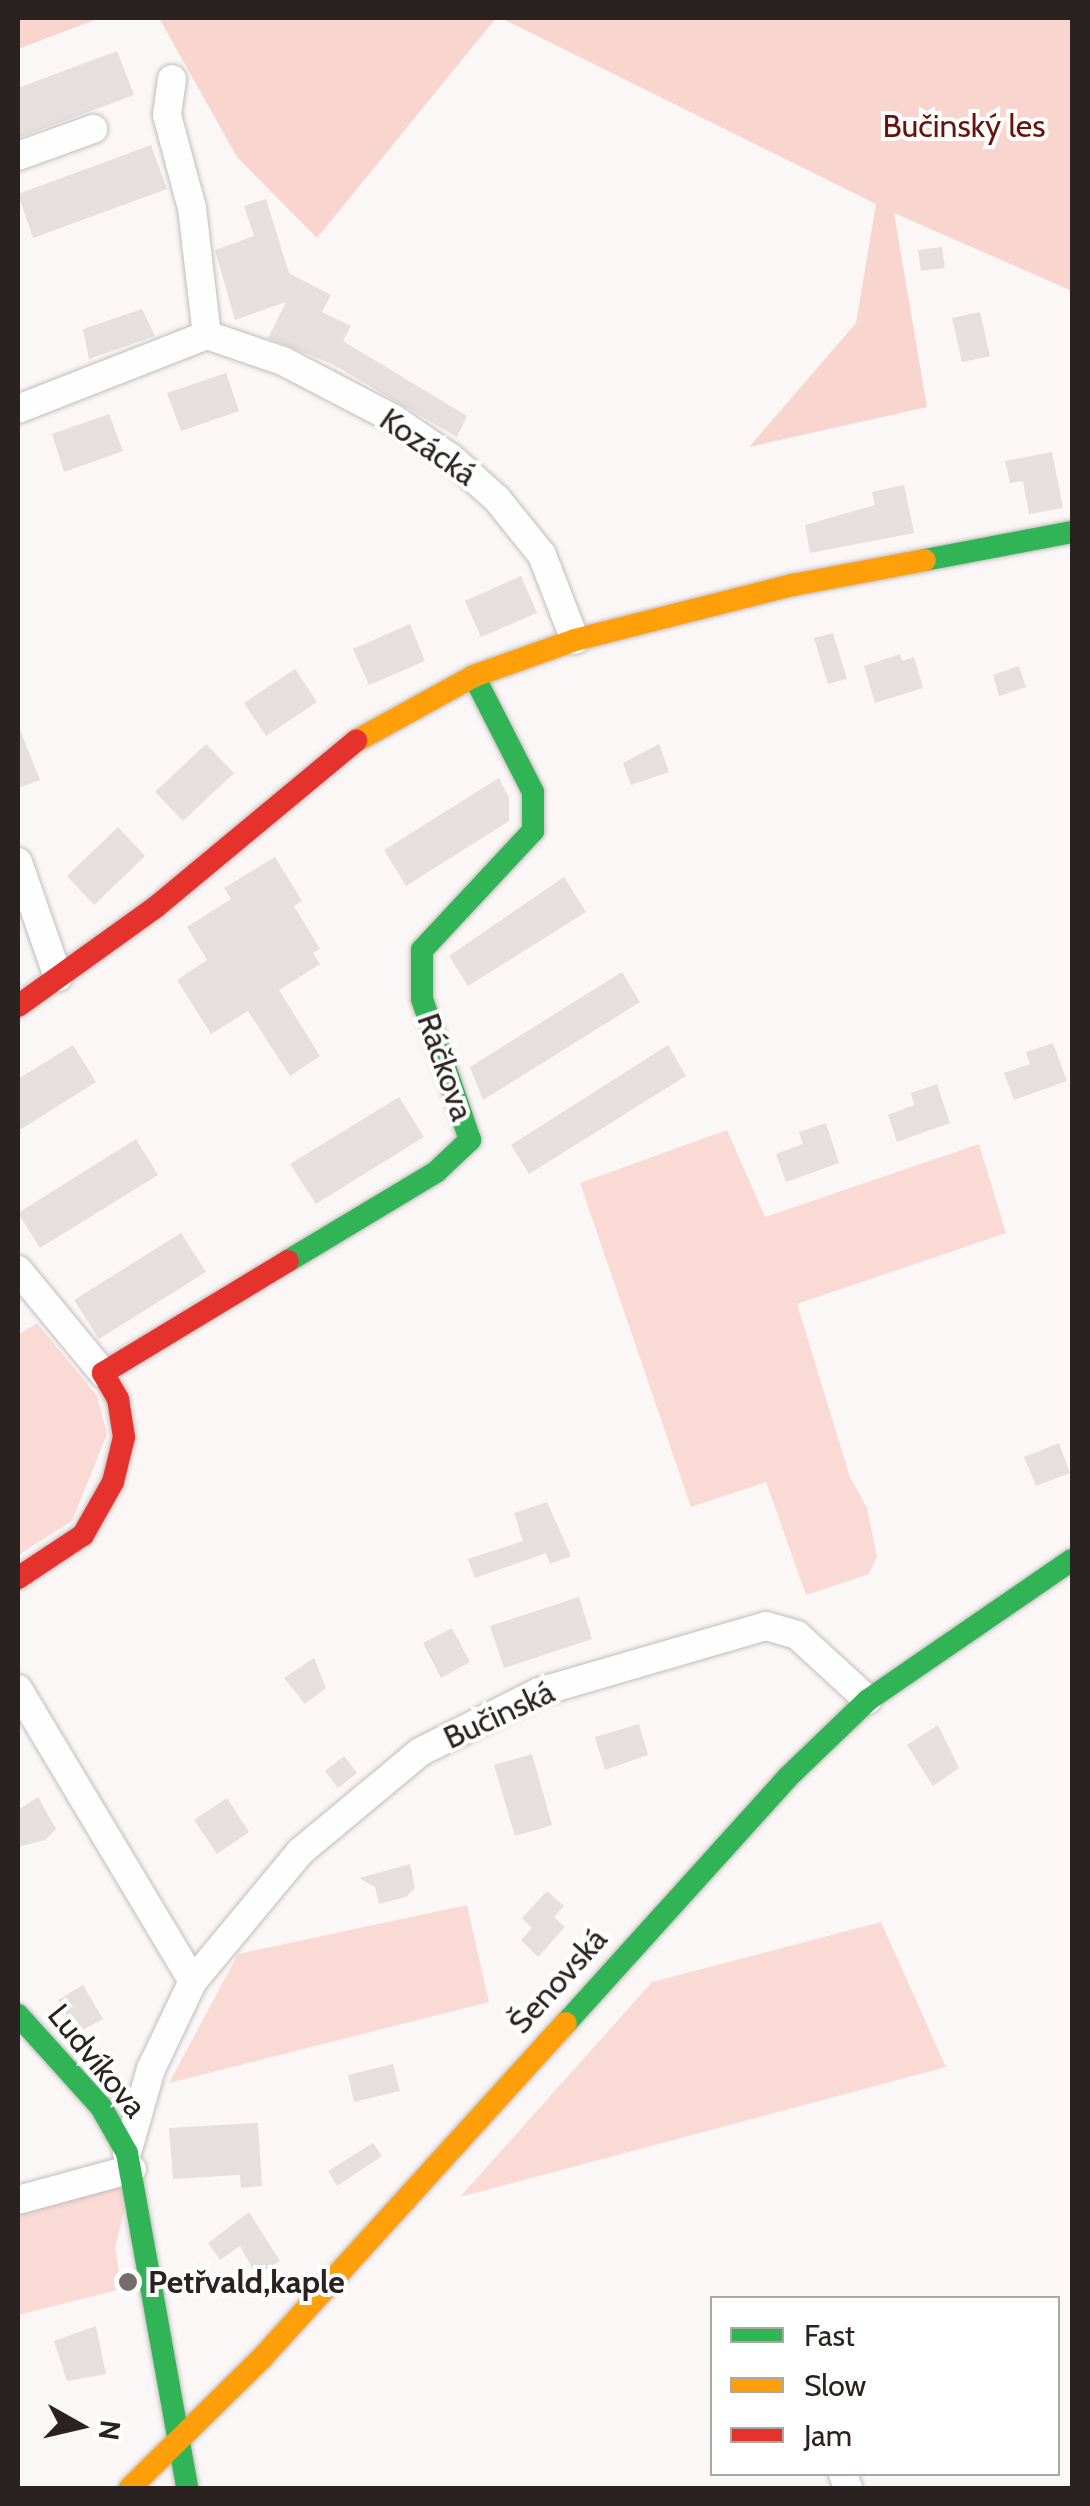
<!DOCTYPE html>
<meta charset="utf-8">
<style>
body{margin:0}
#map{position:relative;width:1090px;height:2506px;overflow:hidden;background:#fcf7f7;font-family:Cabin,sans-serif}
div>[style]{position:absolute}
.green>*{inset:0;background:#fadad5}
.forest>*{inset:0;background:#f8d5cf}
.building>*{inset:0;background:#e5dfde}
.roads{filter:drop-shadow(0 0 2px #c2bcbc) drop-shadow(0 0 2px #c2bcbc)}
.street>*{height:28px;margin:-14px;padding:0 14px;transform-origin:14px;border-radius:14px;background:#fffefe}
.fast>*{height:22px;margin:-11px;padding:0 11px;transform-origin:11px;border-radius:11px;background:#30b455}
.slow>*{height:22px;margin:-11px;padding:0 11px;transform-origin:11px;border-radius:11px;background:#ff9f0a}
.jam>*{height:22px;margin:-11px;padding:0 11px;transform-origin:11px;border-radius:11px;background:#e5322d}
.dots>*{width:28px;height:28px;translate:-50% -50%;box-sizing:border-box;border:5px solid #fff;border-radius:50%}
span{translate:-50% -50%;white-space:nowrap;text-align:center;line-height:1.15;-webkit-text-stroke:8px #fff;paint-order:stroke}
.park-label{font-size:32px;color:#68130a}
.street-label{font-size:32px;color:#2a2220}
.poi-label{font-size:32px;color:#2a2220;font-weight:700}
.left{translate:0 -50%;text-align:left}
.frame{position:absolute;inset:0;border:20px solid #2a2220;pointer-events:none}
.legend{position:absolute;left:710px;top:2296px;width:350px;height:180px;box-sizing:border-box;background:#fff;border:2px solid #aaa7a6;margin:0;padding:12px 18px;list-style:none;font-size:30px;color:#2a2220}
.legend li{display:flex;align-items:center;gap:20px;height:50px}
.legend b{width:50px;border:2px solid #aaa7a6}
.north{position:absolute;left:30px;top:2376px;width:100px;height:100px;-webkit-text-stroke:8px #fff;paint-order:stroke;rotate:98deg;font-size:28px;font-weight:700;line-height:40px;text-align:center;color:#2a2220}
.north::after{content:'';display:block;margin:auto;width:35px;height:45px;background:#2a2220;clip-path:polygon(50% 0,100% 100%,50% 72%,0 100%)}
</style>
<div id="map">
<div class="green">
<div style="clip-path:polygon(727px 1130px,765px 1217px,979px 1144px,1006px 1233px,797px 1304px,850px 1477px,867px 1508px,877px 1557px,869px 1574px,806px 1595px,766px 1482px,691px 1507px,580px 1183px)"></div>
<div style="clip-path:polygon(37px 1323px,97px 1396px,107px 1434px,72px 1521px,18px 1555px,18px 1335px)"></div>
<div style="clip-path:polygon(467px 1905px,489px 2002px,169px 2083px,238px 1954px)"></div>
<div style="clip-path:polygon(881px 1922px,946px 2067px,460px 2197px,652px 1982px)"></div>
<div style="clip-path:polygon(120px 2181px,124px 2211px,115px 2248px,122px 2289px,18px 2315px,18px 2206px)"></div>
</div>
<div class="forest">
<div style="clip-path:polygon(18px 18px,100px 18px,18px 49px)"></div>
<div style="clip-path:polygon(159px 18px,496px 18px,317px 238px,237px 157px)"></div>
<div style="clip-path:polygon(501px 18px,1072px 18px,1072px 291px,894px 213px,927px 407px,749px 447px,856px 323px,876px 204px)"></div>
</div>
<div class="building">
<div style="clip-path:polygon(117px 51px,134px 95px,18px 138px,18px 88px)"></div>
<div style="clip-path:polygon(151px 145px,167px 189px,33px 238px,18px 194px)"></div>
<div style="clip-path:polygon(266px 199px,289px 273px,331px 295px,322px 312px,351px 326px,343px 341px,467px 416px,457px 437px,332px 364px,268px 338px,286px 302px,235px 320px,215px 250px,254px 236px,244px 206px)"></div>
<div style="clip-path:polygon(942px 247px,945px 268px,921px 271px,918px 250px)"></div>
<div style="clip-path:polygon(142px 309px,155px 336px,89px 359px,83px 329px)"></div>
<div style="clip-path:polygon(980px 312px,990px 356px,962px 362px,952px 318px)"></div>
<div style="clip-path:polygon(226px 373px,239px 411px,181px 431px,167px 393px)"></div>
<div style="clip-path:polygon(109px 414px,123px 451px,64px 472px,52px 434px)"></div>
<div style="clip-path:polygon(1052px 452px,1063px 508px,1029px 514px,1023px 481px,1010px 483px,1005px 461px)"></div>
<div style="clip-path:polygon(904px 485px,914px 533px,810px 553px,805px 525px,875px 505px,872px 492px)"></div>
<div style="clip-path:polygon(521px 576px,537px 613px,481px 637px,465px 601px)"></div>
<div style="clip-path:polygon(410px 624px,425px 661px,369px 685px,353px 649px)"></div>
<div style="clip-path:polygon(833px 633px,847px 679px,828px 684px,814px 638px)"></div>
<div style="clip-path:polygon(900px 654px,902px 661px,914px 657px,923px 688px,875px 703px,864px 666px)"></div>
<div style="clip-path:polygon(1019px 666px,1026px 687px,999px 696px,993px 675px)"></div>
<div style="clip-path:polygon(295px 669px,317px 702px,266px 736px,244px 703px)"></div>
<div style="clip-path:polygon(18px 725px,40px 780px,18px 788px)"></div>
<div style="clip-path:polygon(206px 744px,234px 773px,183px 821px,155px 792px)"></div>
<div style="clip-path:polygon(659px 744px,669px 772px,631px 785px,623px 763px)"></div>
<div style="clip-path:polygon(499px 778px,509px 798px,509px 821px,406px 886px,384px 850px)"></div>
<div style="clip-path:polygon(118px 827px,145px 856px,94px 905px,67px 876px)"></div>
<div style="clip-path:polygon(275px 857px,302px 901px,294px 906px,320px 949px,313px 953px,320px 964px,279px 990px,320px 1056px,290px 1076px,248px 1011px,211px 1034px,177px 980px,207px 960px,187px 927px,231px 899px,224px 888px)"></div>
<div style="clip-path:polygon(564px 877px,586px 912px,468px 986px,449px 956px)"></div>
<div style="clip-path:polygon(622px 972px,640px 1002px,483px 1100px,470px 1067px)"></div>
<div style="clip-path:polygon(1053px 1043px,1067px 1081px,1014px 1100px,1004px 1073px,1030px 1064px,1026px 1052px)"></div>
<div style="clip-path:polygon(73px 1045px,96px 1082px,18px 1131px,18px 1079px)"></div>
<div style="clip-path:polygon(668px 1045px,686px 1076px,529px 1174px,511px 1145px)"></div>
<div style="clip-path:polygon(937px 1084px,950px 1123px,897px 1142px,888px 1115px,914px 1105px,911px 1093px)"></div>
<div style="clip-path:polygon(399px 1097px,424px 1137px,316px 1204px,290px 1164px)"></div>
<div style="clip-path:polygon(826px 1123px,839px 1163px,786px 1182px,776px 1154px,803px 1144px,799px 1132px)"></div>
<div style="clip-path:polygon(136px 1139px,158px 1175px,40px 1248px,18px 1213px)"></div>
<div style="clip-path:polygon(181px 1233px,206px 1272px,99px 1339px,74px 1300px)"></div>
<div style="clip-path:polygon(1059px 1443px,1070px 1473px,1036px 1486px,1024px 1457px)"></div>
<div style="clip-path:polygon(547px 1502px,571px 1556px,550px 1564px,546px 1553px,475px 1578px,468px 1559px,523px 1541px,514px 1513px)"></div>
<div style="clip-path:polygon(579px 1597px,592px 1639px,504px 1668px,490px 1626px)"></div>
<div style="clip-path:polygon(452px 1628px,470px 1662px,441px 1678px,423px 1643px)"></div>
<div style="clip-path:polygon(314px 1658px,326px 1688px,305px 1704px,284px 1678px)"></div>
<div style="clip-path:polygon(639px 1724px,648px 1755px,605px 1770px,595px 1737px)"></div>
<div style="clip-path:polygon(938px 1725px,959px 1768px,933px 1786px,907px 1745px)"></div>
<div style="clip-path:polygon(532px 1754px,552px 1825px,515px 1836px,494px 1765px)"></div>
<div style="clip-path:polygon(344px 1756px,357px 1773px,338px 1788px,325px 1771px)"></div>
<div style="clip-path:polygon(38px 1797px,56px 1829px,45px 1840px,18px 1847px,18px 1810px)"></div>
<div style="clip-path:polygon(227px 1798px,249px 1832px,217px 1854px,194px 1820px)"></div>
<div style="clip-path:polygon(410px 1864px,415px 1888px,406px 1897px,379px 1904px,375px 1887px,359px 1878px)"></div>
<div style="clip-path:polygon(547px 1891px,564px 1906px,554px 1917px,565px 1927px,538px 1957px,521px 1940px,532px 1928px,522px 1918px)"></div>
<div style="clip-path:polygon(83px 1985px,103px 2019px,77px 2033px,58px 2000px)"></div>
<div style="clip-path:polygon(393px 2064px,400px 2091px,354px 2102px,348px 2075px)"></div>
<div style="clip-path:polygon(258px 2123px,262px 2186px,241px 2188px,240px 2175px,173px 2179px,169px 2128px)"></div>
<div style="clip-path:polygon(373px 2143px,382px 2156px,337px 2186px,328px 2171px)"></div>
<div style="clip-path:polygon(249px 2212px,280px 2261px,256px 2275px,240px 2246px,220px 2260px,208px 2243px)"></div>
<div style="clip-path:polygon(96px 2326px,106px 2374px,67px 2381px,54px 2341px)"></div>
</div>
<div class="roads">
<div class="street">
<div style="left:172px;top:79px;width:36px;rotate:98deg"></div>
<div style="left:167px;top:115px;width:96px;rotate:75deg"></div>
<div style="left:192px;top:208px;width:128px;rotate:83.3deg"></div>
<div style="left:207px;top:335px;width:80px;rotate:18.9deg"></div>
<div style="left:283px;top:361px;width:125px;rotate:27.6deg"></div>
<div style="left:394px;top:419px;width:69px;rotate:34.4deg"></div>
<div style="left:451px;top:458px;width:62px;rotate:41.7deg"></div>
<div style="left:497px;top:499px;width:72px;rotate:51.2deg"></div>
<div style="left:542px;top:555px;width:91px;rotate:68.8deg"></div>
<div style="left:18px;top:156px;width:80px;rotate:-19.8deg"></div>
<div style="left:18px;top:409px;width:203px;rotate:-21.4deg"></div>
<div style="left:18px;top:862px;width:122px;rotate:70.8deg"></div>
<div style="left:18px;top:1270px;width:134px;rotate:50.5deg"></div>
<div style="left:18px;top:1689px;width:340px;rotate:59.1deg"></div>
<div style="left:127px;top:2153px;width:87px;rotate:-74.1deg"></div>
<div style="left:151px;top:2069px;width:98px;rotate:-64.5deg"></div>
<div style="left:193px;top:1981px;width:168px;rotate:-50.3deg"></div>
<div style="left:300px;top:1852px;width:156px;rotate:-39.8deg"></div>
<div style="left:420px;top:1752px;width:133px;rotate:-26.8deg"></div>
<div style="left:539px;top:1692px;width:236px;rotate:-16.2deg"></div>
<div style="left:766px;top:1626px;width:32px;rotate:16deg"></div>
<div style="left:797px;top:1635px;width:96px;rotate:42.5deg"></div>
<div style="left:18px;top:2200px;width:118px;rotate:-15.2deg"></div>
<div style="left:843px;top:2474px;width:15px;rotate:70deg"></div>
</div>
<div class="fast">
<div style="left:925px;top:560px;width:150px;rotate:-10.8deg"></div>
<div style="left:288px;top:1261px;width:173px;rotate:-31deg"></div>
<div style="left:436px;top:1172px;width:47px;rotate:-43.3deg"></div>
<div style="left:470px;top:1140px;width:149px;rotate:-108.8deg"></div>
<div style="left:422px;top:999px;width:49px;rotate:-90deg"></div>
<div style="left:422px;top:950px;width:163px;rotate:-47deg"></div>
<div style="left:533px;top:831px;width:39px;rotate:-90deg"></div>
<div style="left:533px;top:792px;width:130px;rotate:-117deg"></div>
<div style="left:18px;top:2015px;width:124px;rotate:47.9deg"></div>
<div style="left:101px;top:2107px;width:53px;rotate:60.5deg"></div>
<div style="left:127px;top:2153px;width:340px;rotate:79.8deg"></div>
<div style="left:566px;top:2023px;width:330px;rotate:-47.9deg"></div>
<div style="left:787px;top:1778px;width:112px;rotate:-43.9deg"></div>
<div style="left:868px;top:1700px;width:247px;rotate:-34.5deg"></div>
</div>
<div class="slow">
<div style="left:356px;top:741px;width:135px;rotate:-28.8deg"></div>
<div style="left:474px;top:676px;width:107px;rotate:-19.6deg"></div>
<div style="left:575px;top:640px;width:225px;rotate:-14.2deg"></div>
<div style="left:793px;top:585px;width:134px;rotate:-10.7deg"></div>
<div style="left:130px;top:2488px;width:185px;rotate:-44.6deg"></div>
<div style="left:262px;top:2358px;width:452px;rotate:-47.8deg"></div>
</div>
<div class="jam">
<div style="left:18px;top:1006px;width:171px;rotate:-35.7deg"></div>
<div style="left:157px;top:906px;width:259px;rotate:-39.7deg"></div>
<div style="left:18px;top:1578px;width:78px;rotate:-33.5deg"></div>
<div style="left:83px;top:1535px;width:61px;rotate:-60.5deg"></div>
<div style="left:113px;top:1482px;width:46px;rotate:-76.3deg"></div>
<div style="left:124px;top:1437px;width:38px;rotate:-99deg"></div>
<div style="left:118px;top:1399px;width:30px;rotate:-120deg"></div>
<div style="left:103px;top:1373px;width:216px;rotate:-31.2deg"></div>
</div>
</div>
<div class="dots">
<div style="left:128px;top:2282px;background:#746d6b"></div>
</div>
<div class="park-label">
<span style="left:964px;top:126px">Bučinský les</span>
</div>
<div class="street-label">
<span style="left:428px;top:447px;rotate:35deg">Kozácká</span>
<span style="left:445px;top:1067px;rotate:71deg">Ráčkova</span>
<span style="left:499px;top:1715px;rotate:-25deg">Bučinská</span>
<span style="left:558px;top:1981px;rotate:-48deg">Šenovská</span>
<span style="left:97px;top:2061px;rotate:51deg">Ludvíkova</span>
</div>
<div class="poi-label">
<span class="left" style="left:148px;top:2282px">Petřvald,kaple</span>
</div>
<div class="frame"></div>
<ul class="legend">
<li><b style="height:12px;background:#30b455"></b>Fast</li>
<li><b style="height:12px;background:#ff9f0a"></b>Slow</li>
<li><b style="height:12px;background:#e5322d"></b>Jam</li>
</ul>
<div class="north">N</div>
</div>
